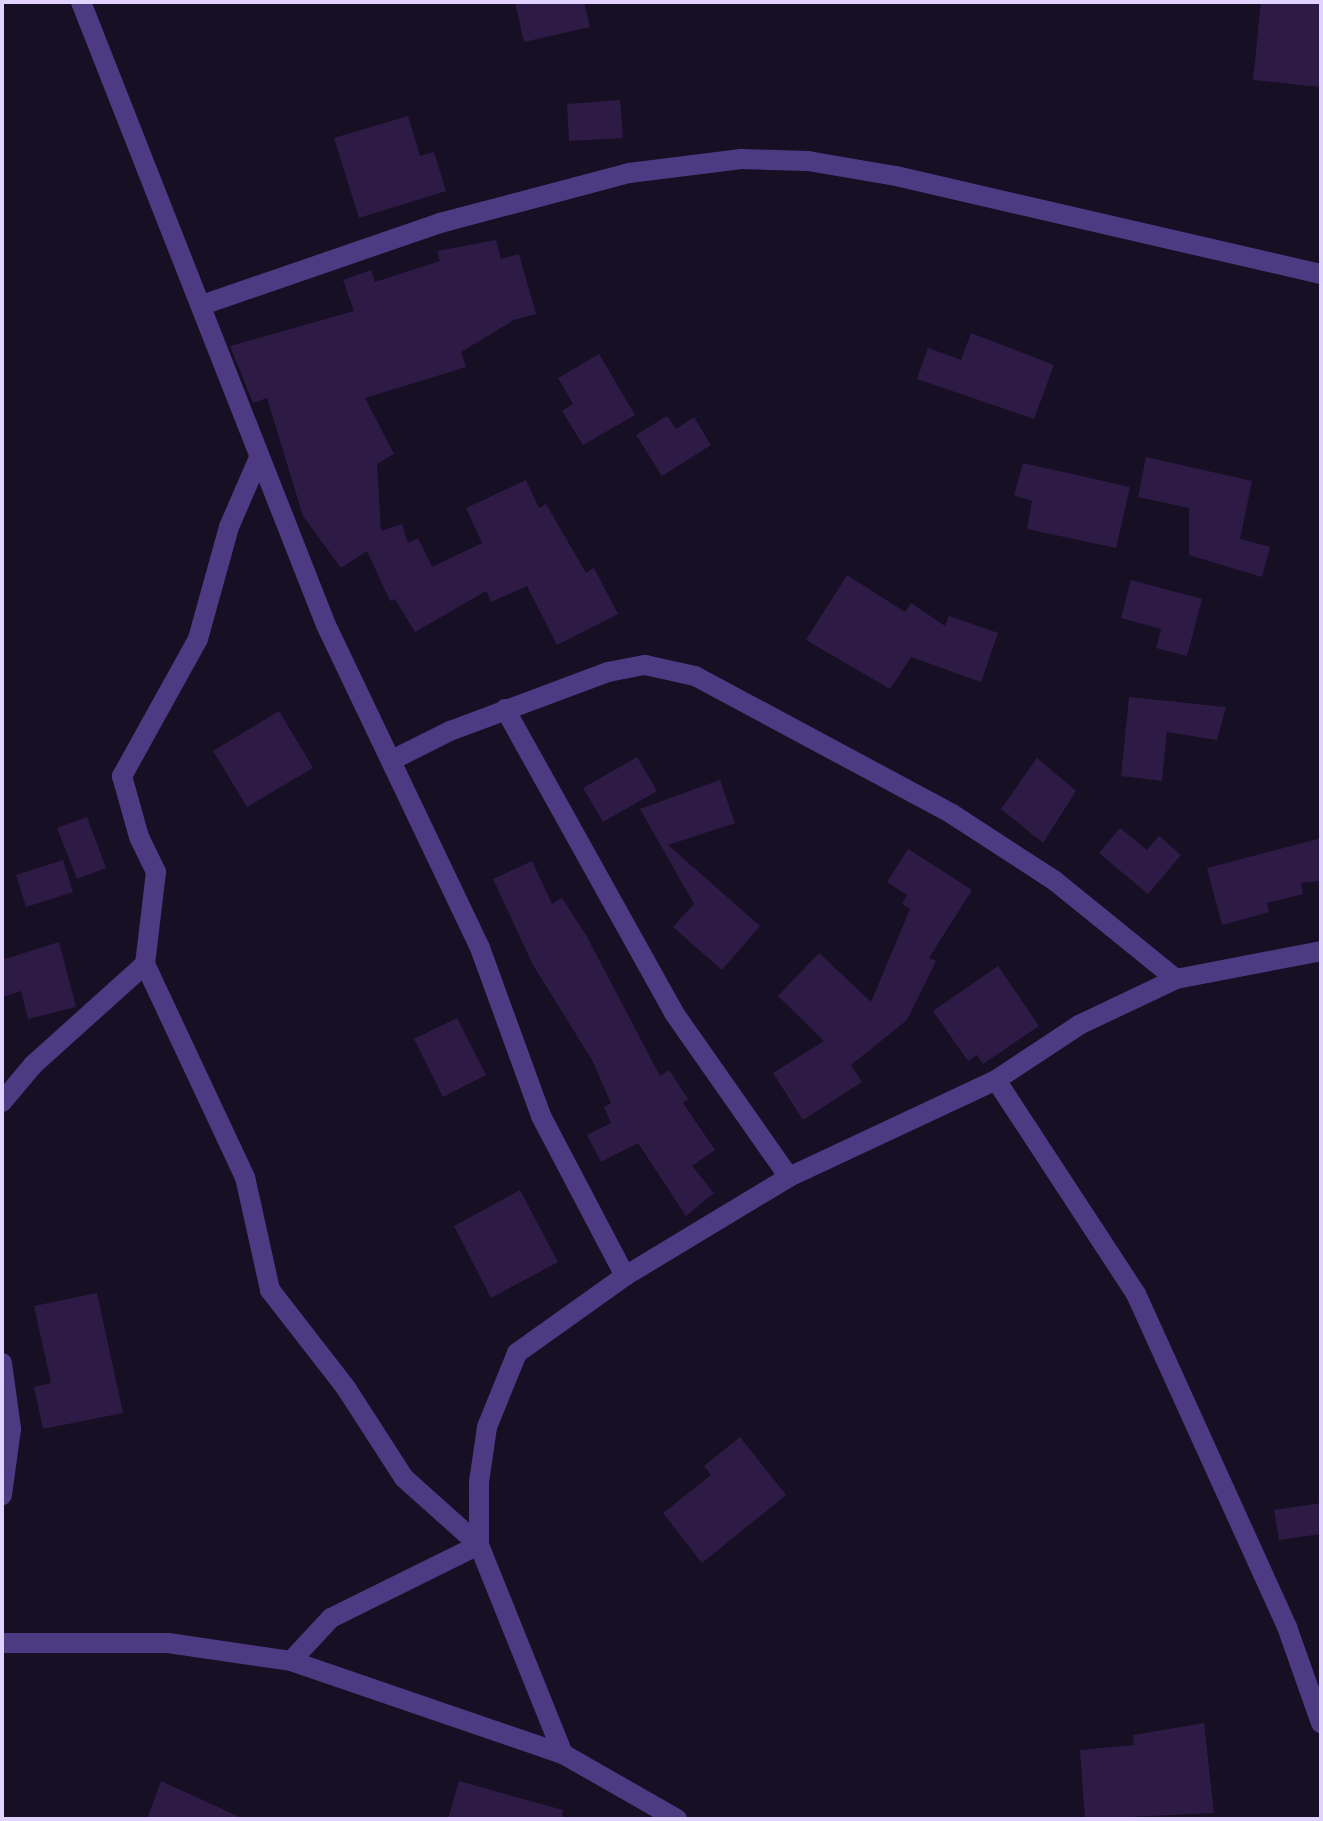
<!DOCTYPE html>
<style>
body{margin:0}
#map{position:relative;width:1323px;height:1821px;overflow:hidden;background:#170f24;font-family:"IBM Plex Sans",sans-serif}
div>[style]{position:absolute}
.building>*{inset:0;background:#2d1b45}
.minor>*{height:20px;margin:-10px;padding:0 10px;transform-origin:10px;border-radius:10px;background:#4e3a83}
span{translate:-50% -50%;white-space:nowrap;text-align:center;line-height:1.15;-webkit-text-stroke:6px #170f24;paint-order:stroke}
.frame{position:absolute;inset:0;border:4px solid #e2d2ff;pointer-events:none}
</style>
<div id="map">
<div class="building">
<div style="clip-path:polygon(515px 2px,584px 2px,590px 27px,524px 42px)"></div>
<div style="clip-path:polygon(1261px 2px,1321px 2px,1321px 87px,1253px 80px)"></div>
<div style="clip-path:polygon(620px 100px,623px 138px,569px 141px,567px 104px)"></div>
<div style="clip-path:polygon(408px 116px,420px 156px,434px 152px,446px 191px,359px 218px,334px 138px)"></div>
<div style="clip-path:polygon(496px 240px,501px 259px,519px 254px,536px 314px,514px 320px,461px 352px,466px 367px,365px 398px,394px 454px,377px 464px,381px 531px,402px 524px,408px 543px,418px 538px,432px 567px,482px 543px,466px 508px,526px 480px,539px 508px,546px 504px,586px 573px,594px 568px,618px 614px,557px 645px,527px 586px,491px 602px,486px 591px,415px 632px,395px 599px,390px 601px,367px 551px,341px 568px,303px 516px,267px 398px,253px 403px,230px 346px,354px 311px,343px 280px,371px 270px,375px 282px,440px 261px,437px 251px)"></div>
<div style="clip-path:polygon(971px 333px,1054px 365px,1034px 419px,917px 379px,928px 348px,961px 360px)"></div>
<div style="clip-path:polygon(599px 354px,635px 415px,583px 445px,562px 411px,573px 404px,558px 378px)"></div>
<div style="clip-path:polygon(667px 416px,676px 429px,694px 417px,711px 445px,662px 476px,636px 435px)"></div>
<div style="clip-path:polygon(1146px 457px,1252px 481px,1240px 539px,1270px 547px,1262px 577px,1189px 555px,1189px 508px,1138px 497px)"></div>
<div style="clip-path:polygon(1023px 463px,1130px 487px,1116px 548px,1027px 529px,1032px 501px,1014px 495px)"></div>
<div style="clip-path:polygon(847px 575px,905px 612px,911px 603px,945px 626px,949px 616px,998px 633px,981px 682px,911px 657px,890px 689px,806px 640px)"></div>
<div style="clip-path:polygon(1131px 580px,1202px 599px,1187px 656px,1156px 648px,1161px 629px,1121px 618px)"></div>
<div style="clip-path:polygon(1129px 697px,1226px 707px,1217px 740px,1167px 732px,1162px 781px,1121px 776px)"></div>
<div style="clip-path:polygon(279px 711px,313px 768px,247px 807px,213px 751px)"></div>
<div style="clip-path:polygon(637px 757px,657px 791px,603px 822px,583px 788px)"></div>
<div style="clip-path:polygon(1037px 758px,1076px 791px,1043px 843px,1001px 809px)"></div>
<div style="clip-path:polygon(720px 780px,735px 823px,668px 845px,760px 926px,722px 970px,673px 927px,694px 904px,640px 809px)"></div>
<div style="clip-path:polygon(87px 817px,106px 868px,77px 879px,57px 828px)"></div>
<div style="clip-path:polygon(1120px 828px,1147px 850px,1159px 836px,1181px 855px,1148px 894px,1099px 853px)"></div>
<div style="clip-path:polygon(1321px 838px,1321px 881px,1301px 883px,1303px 894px,1267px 903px,1269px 912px,1222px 925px,1207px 868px)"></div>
<div style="clip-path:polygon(908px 849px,972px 890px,929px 958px,936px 961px,907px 1020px,851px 1065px,862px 1082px,803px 1120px,773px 1073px,824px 1041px,778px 996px,819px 953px,871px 1002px,910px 909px,902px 904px,907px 895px,887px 882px)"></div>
<div style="clip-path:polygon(63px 860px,73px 892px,26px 907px,16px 875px)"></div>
<div style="clip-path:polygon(532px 861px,552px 904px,562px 898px,586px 935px,660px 1076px,669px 1070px,688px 1099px,683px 1103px,715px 1150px,692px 1166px,714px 1193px,686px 1216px,638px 1143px,601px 1162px,587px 1135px,611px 1123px,604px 1107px,611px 1103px,592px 1060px,533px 965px,493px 879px)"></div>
<div style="clip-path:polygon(59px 942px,76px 1007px,28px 1019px,21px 991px,2px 997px,2px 960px)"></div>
<div style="clip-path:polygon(998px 966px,1039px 1026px,983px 1064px,977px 1055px,968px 1061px,933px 1011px)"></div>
<div style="clip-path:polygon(457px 1018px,486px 1075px,443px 1097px,414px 1039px)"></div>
<div style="clip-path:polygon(520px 1190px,558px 1262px,491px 1298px,454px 1226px)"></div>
<div style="clip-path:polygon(97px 1293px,123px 1413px,43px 1429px,34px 1387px,51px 1383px,34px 1306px)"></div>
<div style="clip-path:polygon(740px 1437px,786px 1495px,702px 1563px,663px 1513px,711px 1475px,704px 1466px)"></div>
<div style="clip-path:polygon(1321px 1503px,1321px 1534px,1279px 1540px,1274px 1510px)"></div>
<div style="clip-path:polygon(1204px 1723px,1214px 1813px,1085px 1819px,1080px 1750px,1134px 1745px,1133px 1735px)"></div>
<div style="clip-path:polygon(161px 1781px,244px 1819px,147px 1819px)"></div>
<div style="clip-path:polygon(459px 1781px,563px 1810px,562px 1819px,448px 1819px)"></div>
</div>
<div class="minor">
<div style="left:81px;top:2px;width:669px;rotate:68.53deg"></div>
<div style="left:326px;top:625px;width:358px;rotate:64.5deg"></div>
<div style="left:480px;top:948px;width:179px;rotate:70deg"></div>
<div style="left:541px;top:1116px;width:181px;rotate:62.3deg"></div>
<div style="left:202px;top:305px;width:252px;rotate:-19deg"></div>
<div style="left:440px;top:223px;width:196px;rotate:-14.8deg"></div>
<div style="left:629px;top:173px;width:113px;rotate:-7.1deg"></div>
<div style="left:741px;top:159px;width:67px;rotate:1.7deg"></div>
<div style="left:808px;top:161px;width:89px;rotate:9.7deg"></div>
<div style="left:896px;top:176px;width:436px;rotate:13deg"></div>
<div style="left:258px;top:460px;width:73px;rotate:113.4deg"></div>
<div style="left:229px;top:527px;width:116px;rotate:105.5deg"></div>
<div style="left:198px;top:639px;width:157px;rotate:119deg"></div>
<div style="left:122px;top:776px;width:63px;rotate:74.4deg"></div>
<div style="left:139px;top:837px;width:39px;rotate:64deg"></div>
<div style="left:156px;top:872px;width:93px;rotate:96.8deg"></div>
<div style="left:145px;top:964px;width:235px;rotate:64.9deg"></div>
<div style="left:245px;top:1177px;width:116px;rotate:77.5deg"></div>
<div style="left:270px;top:1290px;width:124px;rotate:52.2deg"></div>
<div style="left:346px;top:1388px;width:107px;rotate:57.2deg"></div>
<div style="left:404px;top:1478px;width:101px;rotate:41.8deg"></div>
<div style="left:479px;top:1545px;width:225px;rotate:68.1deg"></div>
<div style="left:505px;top:709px;width:348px;rotate:60.9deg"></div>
<div style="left:674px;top:1013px;width:200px;rotate:55deg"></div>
<div style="left:392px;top:760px;width:65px;rotate:-26.6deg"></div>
<div style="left:450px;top:731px;width:169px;rotate:-20.5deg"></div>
<div style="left:608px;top:672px;width:38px;rotate:-11deg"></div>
<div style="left:645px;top:665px;width:51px;rotate:12.4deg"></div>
<div style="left:695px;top:676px;width:292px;rotate:28.2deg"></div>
<div style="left:952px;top:814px;width:123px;rotate:33deg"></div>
<div style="left:1055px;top:881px;width:156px;rotate:39deg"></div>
<div style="left:996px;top:1080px;width:256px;rotate:56.8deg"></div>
<div style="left:1136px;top:1294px;width:366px;rotate:65.6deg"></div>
<div style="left:1287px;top:1627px;width:102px;rotate:70.5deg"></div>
<div style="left:2px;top:1102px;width:48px;rotate:-50deg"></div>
<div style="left:33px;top:1065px;width:151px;rotate:-42deg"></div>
<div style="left:2px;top:1363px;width:67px;rotate:82.2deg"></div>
<div style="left:11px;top:1429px;width:67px;rotate:97.8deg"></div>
<div style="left:2px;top:1643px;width:166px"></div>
<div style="left:168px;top:1643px;width:124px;rotate:8.3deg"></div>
<div style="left:291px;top:1661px;width:287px;rotate:18.9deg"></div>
<div style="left:563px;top:1754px;width:131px;rotate:29.7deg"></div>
<div style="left:291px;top:1661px;width:59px;rotate:-47.1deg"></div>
<div style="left:331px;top:1618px;width:165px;rotate:-26.3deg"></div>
<div style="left:479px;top:1545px;width:63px;rotate:-90deg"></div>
<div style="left:479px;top:1482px;width:56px;rotate:-81.7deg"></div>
<div style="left:487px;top:1427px;width:80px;rotate:-67.9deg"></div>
<div style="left:517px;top:1353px;width:133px;rotate:-35.5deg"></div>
<div style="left:625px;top:1276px;width:192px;rotate:-31.1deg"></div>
<div style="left:789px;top:1177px;width:229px;rotate:-25.1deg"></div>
<div style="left:996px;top:1080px;width:100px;rotate:-33.5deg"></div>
<div style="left:1079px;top:1025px;width:107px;rotate:-25.4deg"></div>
<div style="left:1176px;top:979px;width:148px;rotate:-10.9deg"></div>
</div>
<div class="frame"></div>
</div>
